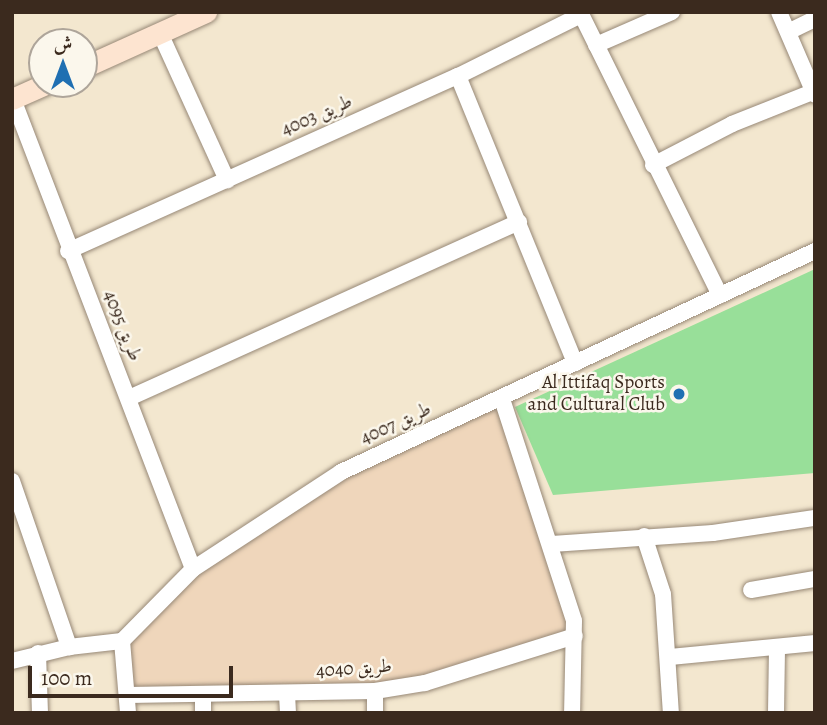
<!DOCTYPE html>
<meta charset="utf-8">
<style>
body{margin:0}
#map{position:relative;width:827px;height:725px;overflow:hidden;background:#f3e7cf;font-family:Alegreya,Amiri,serif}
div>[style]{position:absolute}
.built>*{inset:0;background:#efd6bb}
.green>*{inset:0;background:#98df99}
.roads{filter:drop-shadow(0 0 2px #978876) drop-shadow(0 0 2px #978876)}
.street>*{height:16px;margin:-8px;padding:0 8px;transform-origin:8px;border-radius:8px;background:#fff}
.secondary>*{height:21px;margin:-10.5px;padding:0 10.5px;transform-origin:10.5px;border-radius:10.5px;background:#fde4d0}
.dots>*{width:19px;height:19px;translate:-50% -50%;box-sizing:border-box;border:4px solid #fbf7ec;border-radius:50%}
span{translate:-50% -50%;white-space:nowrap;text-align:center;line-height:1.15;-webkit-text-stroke:5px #fbf7ec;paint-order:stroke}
.street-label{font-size:19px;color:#3b2a1e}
.poi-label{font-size:19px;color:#3b2a1e}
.right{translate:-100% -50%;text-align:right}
.frame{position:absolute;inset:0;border:14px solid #3b2a1e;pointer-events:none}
.north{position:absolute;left:28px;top:28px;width:70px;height:70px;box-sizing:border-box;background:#fbf7ec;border:2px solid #aea59a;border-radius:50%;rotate:0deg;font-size:19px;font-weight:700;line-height:28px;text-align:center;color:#3b2a1e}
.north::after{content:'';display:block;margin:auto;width:24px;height:32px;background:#1f6fb2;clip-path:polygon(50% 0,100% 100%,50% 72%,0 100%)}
.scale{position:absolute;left:28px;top:666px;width:205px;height:32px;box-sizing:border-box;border:4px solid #3b2a1e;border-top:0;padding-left:9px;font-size:21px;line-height:24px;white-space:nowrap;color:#3b2a1e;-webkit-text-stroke:5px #fbf7ec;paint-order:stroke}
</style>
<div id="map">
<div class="built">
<div style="clip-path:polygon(502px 399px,575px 636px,425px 683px,128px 695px,122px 641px,193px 569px,278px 510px)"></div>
</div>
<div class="green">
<div style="clip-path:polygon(815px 269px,815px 473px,553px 495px,515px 407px)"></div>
</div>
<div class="roads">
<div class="street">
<div style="left:580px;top:12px;width:316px;rotate:63.7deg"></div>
<div style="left:779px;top:12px;width:90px;rotate:66.6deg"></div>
<div style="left:790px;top:31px;width:28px;rotate:-26deg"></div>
<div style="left:160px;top:33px;width:162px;rotate:65.5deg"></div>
<div style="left:596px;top:45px;width:83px;rotate:-23.5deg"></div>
<div style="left:458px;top:76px;width:310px;rotate:67.8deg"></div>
<div style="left:13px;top:99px;width:503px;rotate:69.04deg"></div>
<div style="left:653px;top:165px;width:89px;rotate:-27.4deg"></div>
<div style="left:732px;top:124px;width:89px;rotate:-21.7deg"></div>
<div style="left:68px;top:251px;width:427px;rotate:-24.2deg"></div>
<div style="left:458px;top:76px;width:137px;rotate:-26.4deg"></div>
<div style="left:129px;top:398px;width:428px;rotate:-24.3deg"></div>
<div style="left:502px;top:399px;width:233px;rotate:72deg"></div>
<div style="left:574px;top:621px;width:92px;rotate:91.2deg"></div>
<div style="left:12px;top:481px;width:176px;rotate:71deg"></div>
<div style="left:644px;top:536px;width:61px;rotate:71.9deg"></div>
<div style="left:663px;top:594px;width:119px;rotate:86.2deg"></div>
<div style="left:552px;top:544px;width:161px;rotate:-3.9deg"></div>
<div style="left:713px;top:533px;width:103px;rotate:-8.4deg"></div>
<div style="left:751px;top:590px;width:65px;rotate:-9.8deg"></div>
<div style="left:122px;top:641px;width:101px;rotate:-45.4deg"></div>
<div style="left:193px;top:569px;width:177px;rotate:-33.2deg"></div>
<div style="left:341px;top:472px;width:523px;rotate:-25deg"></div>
<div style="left:122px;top:641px;width:72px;rotate:85.2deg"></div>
<div style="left:38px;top:653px;width:60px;rotate:88.1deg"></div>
<div style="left:670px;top:657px;width:146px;rotate:-5.5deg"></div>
<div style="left:12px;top:661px;width:59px;rotate:-13.8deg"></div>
<div style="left:69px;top:647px;width:53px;rotate:-6.5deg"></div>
<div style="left:375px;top:691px;width:22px;rotate:90deg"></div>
<div style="left:203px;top:694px;width:19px;rotate:90deg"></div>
<div style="left:287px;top:694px;width:19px;rotate:87deg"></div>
<div style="left:128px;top:695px;width:247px;rotate:-0.9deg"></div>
<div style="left:375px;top:691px;width:51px;rotate:-9.1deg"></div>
<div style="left:425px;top:683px;width:157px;rotate:-17.4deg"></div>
<div style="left:776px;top:713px;width:65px;rotate:-89.1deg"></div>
</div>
<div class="secondary">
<div style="left:84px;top:67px;width:134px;rotate:-24.3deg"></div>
<div style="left:12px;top:99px;width:37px;rotate:-24deg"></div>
</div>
</div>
<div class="dots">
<div style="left:679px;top:394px;background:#1f6fb2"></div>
</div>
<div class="street-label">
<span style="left:317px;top:116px;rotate:-24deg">طريق 4003</span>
<span style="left:122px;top:326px;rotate:68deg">طريق 4095</span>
<span style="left:396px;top:424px;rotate:-25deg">طريق 4007</span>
<span style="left:354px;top:669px;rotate:-4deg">طريق 4040</span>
</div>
<div class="poi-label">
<span class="right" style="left:665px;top:394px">Al Ittifaq Sports<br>and Cultural Club</span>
</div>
<div class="frame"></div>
<div class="north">ش</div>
<div class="scale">100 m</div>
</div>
